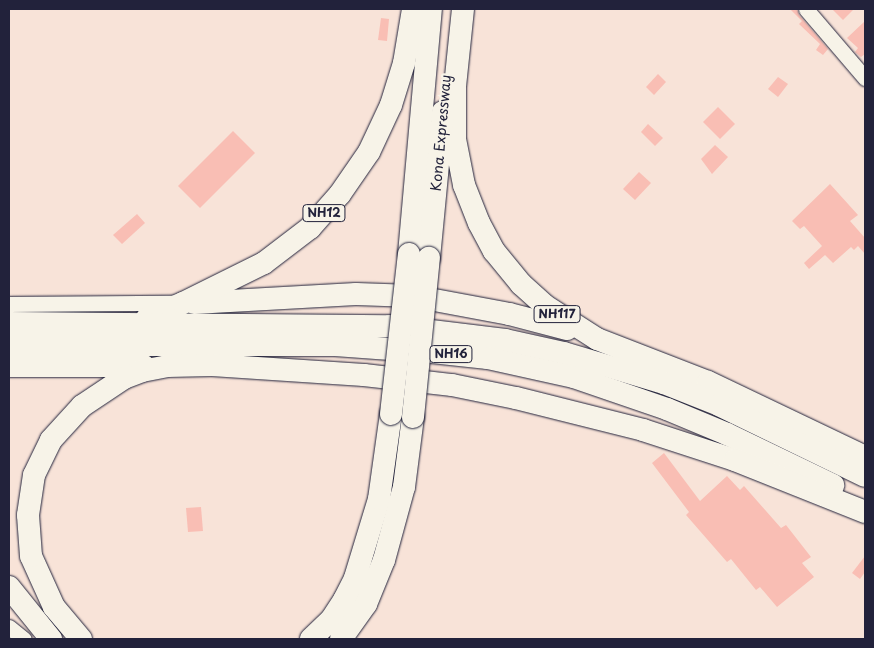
<!DOCTYPE html>
<style>
body{margin:0}
#map{position:relative;width:874px;height:648px;overflow:hidden;background:#f8e3d8;font-family:"Playpen Sans",sans-serif}
div>[style]{position:absolute}
.building>*{inset:0;background:#f9beb4}
.roads{filter:drop-shadow(0 0 1px #22223b) drop-shadow(0 0 1px #22223b)}
.minor>*{height:15px;margin:-7.5px;padding:0 7.5px;transform-origin:7.5px;border-radius:7.5px;background:#f7f3e8}
.highway>*{height:22px;margin:-11px;padding:0 11px;transform-origin:11px;border-radius:11px;background:#f7f3e8}
.bridges{filter:drop-shadow(0 0 1px #22223b) drop-shadow(0 0 1px #22223b)}
.highway-bridge>*{height:22px;margin:-11px;padding:0 11px;transform-origin:11px;border-radius:11px;background:#f7f3e8}
span{translate:-50% -50%;white-space:nowrap;text-align:center;line-height:1.15;-webkit-text-stroke:4.5px #f7f3e8;paint-order:stroke}
.shield-label span{padding:1px 4px;background:#f7f3e8;border:1px solid;border-radius:4px;-webkit-text-stroke-width:0}
.shield-label{font-size:12px;color:#22223b;font-weight:700}
.street-label{font-size:14px;color:#22223b}
.frame{position:absolute;inset:0;border:10px solid #22223b;pointer-events:none}
</style>
<div id="map">
<div class="building">
<div style="clip-path:polygon(790px 9px,797px 9px,799px 15px,828px 49px,823px 55px,816px 50px,820px 44px,799px 24px,802px 21px)"></div>
<div style="clip-path:polygon(832px 9px,854px 9px,843px 20px)"></div>
<div style="clip-path:polygon(381px 18px,389px 19px,387px 41px,378px 40px)"></div>
<div style="clip-path:polygon(865px 21px,865px 54px,861px 57px,855px 52px,858px 48px,847px 38px)"></div>
<div style="clip-path:polygon(658px 74px,666px 82px,654px 95px,646px 87px)"></div>
<div style="clip-path:polygon(778px 77px,788px 84px,778px 97px,768px 89px)"></div>
<div style="clip-path:polygon(718px 107px,735px 124px,720px 139px,703px 122px)"></div>
<div style="clip-path:polygon(648px 124px,663px 138px,655px 146px,641px 132px)"></div>
<div style="clip-path:polygon(233px 131px,255px 153px,200px 208px,178px 186px)"></div>
<div style="clip-path:polygon(715px 145px,728px 157px,712px 174px,701px 159px)"></div>
<div style="clip-path:polygon(639px 172px,651px 183px,635px 200px,623px 189px)"></div>
<div style="clip-path:polygon(830px 184px,858px 215px,850px 221px,865px 238px,865px 254px,858px 246px,854px 250px,851px 247px,833px 263px,825px 255px,809px 269px,804px 263px,822px 246px,804px 226px,800px 229px,792px 221px)"></div>
<div style="clip-path:polygon(137px 214px,145px 223px,122px 244px,113px 235px)"></div>
<div style="clip-path:polygon(664px 453px,700px 501px,727px 476px,740px 490px,744px 486px,781px 528px,786px 525px,811px 557px,802px 563px,814px 577px,777px 607px,760px 587px,756px 590px,731px 559px,727px 562px,686px 515px,689px 512px,652px 463px)"></div>
<div style="clip-path:polygon(201px 507px,203px 531px,188px 532px,186px 508px)"></div>
<div style="clip-path:polygon(865px 556px,865px 572px,860px 579px,852px 573px)"></div>
</div>
<div class="roads">
<div class="minor">
<div style="left:806px;top:9px;width:91px;rotate:49.5deg"></div>
<div style="left:9px;top:304px;width:163px;rotate:-0.4deg"></div>
<div style="left:9px;top:627px;width:19px;rotate:39deg"></div>
</div>
<div class="highway">
<div style="left:463px;top:9px;width:78px;rotate:95.9deg"></div>
<div style="left:455px;top:87px;width:52px;rotate:90deg"></div>
<div style="left:455px;top:139px;width:47px;rotate:78.9deg"></div>
<div style="left:464px;top:185px;width:41px;rotate:68.5deg"></div>
<div style="left:479px;top:223px;width:32px;rotate:62deg"></div>
<div style="left:494px;top:251px;width:43px;rotate:50.7deg"></div>
<div style="left:521px;top:284px;width:31px;rotate:42deg"></div>
<div style="left:544px;top:305px;width:63px;rotate:32.7deg"></div>
<div style="left:597px;top:339px;width:119px;rotate:21.2deg"></div>
<div style="left:708px;top:382px;width:174px;rotate:25.5deg"></div>
<div style="left:409px;top:254px;width:246px;rotate:-84.9deg"></div>
<div style="left:429px;top:258px;width:147px;rotate:-84.5deg"></div>
<div style="left:194px;top:303px;width:162px;rotate:-3.2deg"></div>
<div style="left:356px;top:294px;width:57px;rotate:2deg"></div>
<div style="left:413px;top:296px;width:98px;rotate:10.6deg"></div>
<div style="left:509px;top:314px;width:60px;rotate:14.5deg"></div>
<div style="left:146px;top:319px;width:40px;rotate:-23.4deg"></div>
<div style="left:183px;top:303px;width:90px;rotate:-26.3deg"></div>
<div style="left:264px;top:263px;width:58px;rotate:-37.3deg"></div>
<div style="left:310px;top:228px;width:45px;rotate:-48.6deg"></div>
<div style="left:340px;top:194px;width:51px;rotate:-55.4deg"></div>
<div style="left:369px;top:152px;width:52px;rotate:-64.9deg"></div>
<div style="left:391px;top:105px;width:44px;rotate:-72.8deg"></div>
<div style="left:404px;top:63px;width:55px;rotate:-80.5deg"></div>
<div style="left:9px;top:323px;width:381px;rotate:0.5deg"></div>
<div style="left:390px;top:326px;width:116px;rotate:6.9deg"></div>
<div style="left:505px;top:340px;width:60px;rotate:12.4deg"></div>
<div style="left:564px;top:353px;width:104px;rotate:16.7deg"></div>
<div style="left:664px;top:383px;width:59px;rotate:21.8deg"></div>
<div style="left:719px;top:405px;width:162px;rotate:25.9deg"></div>
<div style="left:9px;top:345px;width:326px"></div>
<div style="left:335px;top:345px;width:97px;rotate:4.1deg"></div>
<div style="left:432px;top:352px;width:56px;rotate:6.1deg"></div>
<div style="left:488px;top:358px;width:88px;rotate:12.5deg"></div>
<div style="left:574px;top:377px;width:98px;rotate:19deg"></div>
<div style="left:667px;top:409px;width:65px;rotate:22.6deg"></div>
<div style="left:727px;top:434px;width:118px;rotate:25.7deg"></div>
<div style="left:9px;top:366px;width:135px"></div>
<div style="left:9px;top:587px;width:67px;rotate:51.1deg"></div>
<div style="left:81px;top:639px;width:42px;rotate:-130.2deg"></div>
<div style="left:54px;top:607px;width:56px;rotate:-114.3deg"></div>
<div style="left:31px;top:556px;width:41px;rotate:-94.2deg"></div>
<div style="left:28px;top:515px;width:40px;rotate:-81.5deg"></div>
<div style="left:34px;top:475px;width:39px;rotate:-64deg"></div>
<div style="left:51px;top:440px;width:46px;rotate:-47.6deg"></div>
<div style="left:82px;top:406px;width:50px;rotate:-33.7deg"></div>
<div style="left:124px;top:378px;width:19px;rotate:-21deg"></div>
<div style="left:142px;top:371px;width:25px;rotate:-11deg"></div>
<div style="left:167px;top:366px;width:45px;rotate:-1.3deg"></div>
<div style="left:212px;top:365px;width:152px;rotate:3.8deg"></div>
<div style="left:364px;top:375px;width:89px;rotate:6.5deg"></div>
<div style="left:452px;top:385px;width:65px;rotate:11.5deg"></div>
<div style="left:516px;top:398px;width:131px;rotate:14.1deg"></div>
<div style="left:643px;top:430px;width:97px;rotate:18.1deg"></div>
<div style="left:735px;top:460px;width:140px;rotate:21.8deg"></div>
<div style="left:311px;top:639px;width:28px;rotate:-44deg"></div>
<div style="left:331px;top:620px;width:24px;rotate:-57deg"></div>
<div style="left:344px;top:600px;width:25px;rotate:-63deg"></div>
<div style="left:355px;top:578px;width:83px;rotate:-73.1deg"></div>
<div style="left:379px;top:499px;width:86px;rotate:-82deg"></div>
<div style="left:341px;top:639px;width:43px;rotate:-54.5deg"></div>
<div style="left:366px;top:604px;width:48px;rotate:-67.8deg"></div>
<div style="left:384px;top:560px;width:76px;rotate:-74.7deg"></div>
<div style="left:404px;top:487px;width:71px;rotate:-82.7deg"></div>
</div>
</div>
<div class="bridges">
<div class="highway-bridge">
<div style="left:391px;top:414px;width:161px;rotate:-83.6deg"></div>
<div style="left:413px;top:417px;width:160px;rotate:-84.3deg"></div>
</div>
</div>
<div class="shield-label">
<span style="left:324px;top:213px">NH12</span>
<span style="left:557px;top:314px">NH117</span>
<span style="left:451px;top:354px">NH16</span>
</div>
<div class="street-label">
<span style="left:441px;top:133px;rotate:-85deg">Kona Expressway</span>
</div>
<div class="frame"></div>
</div>
